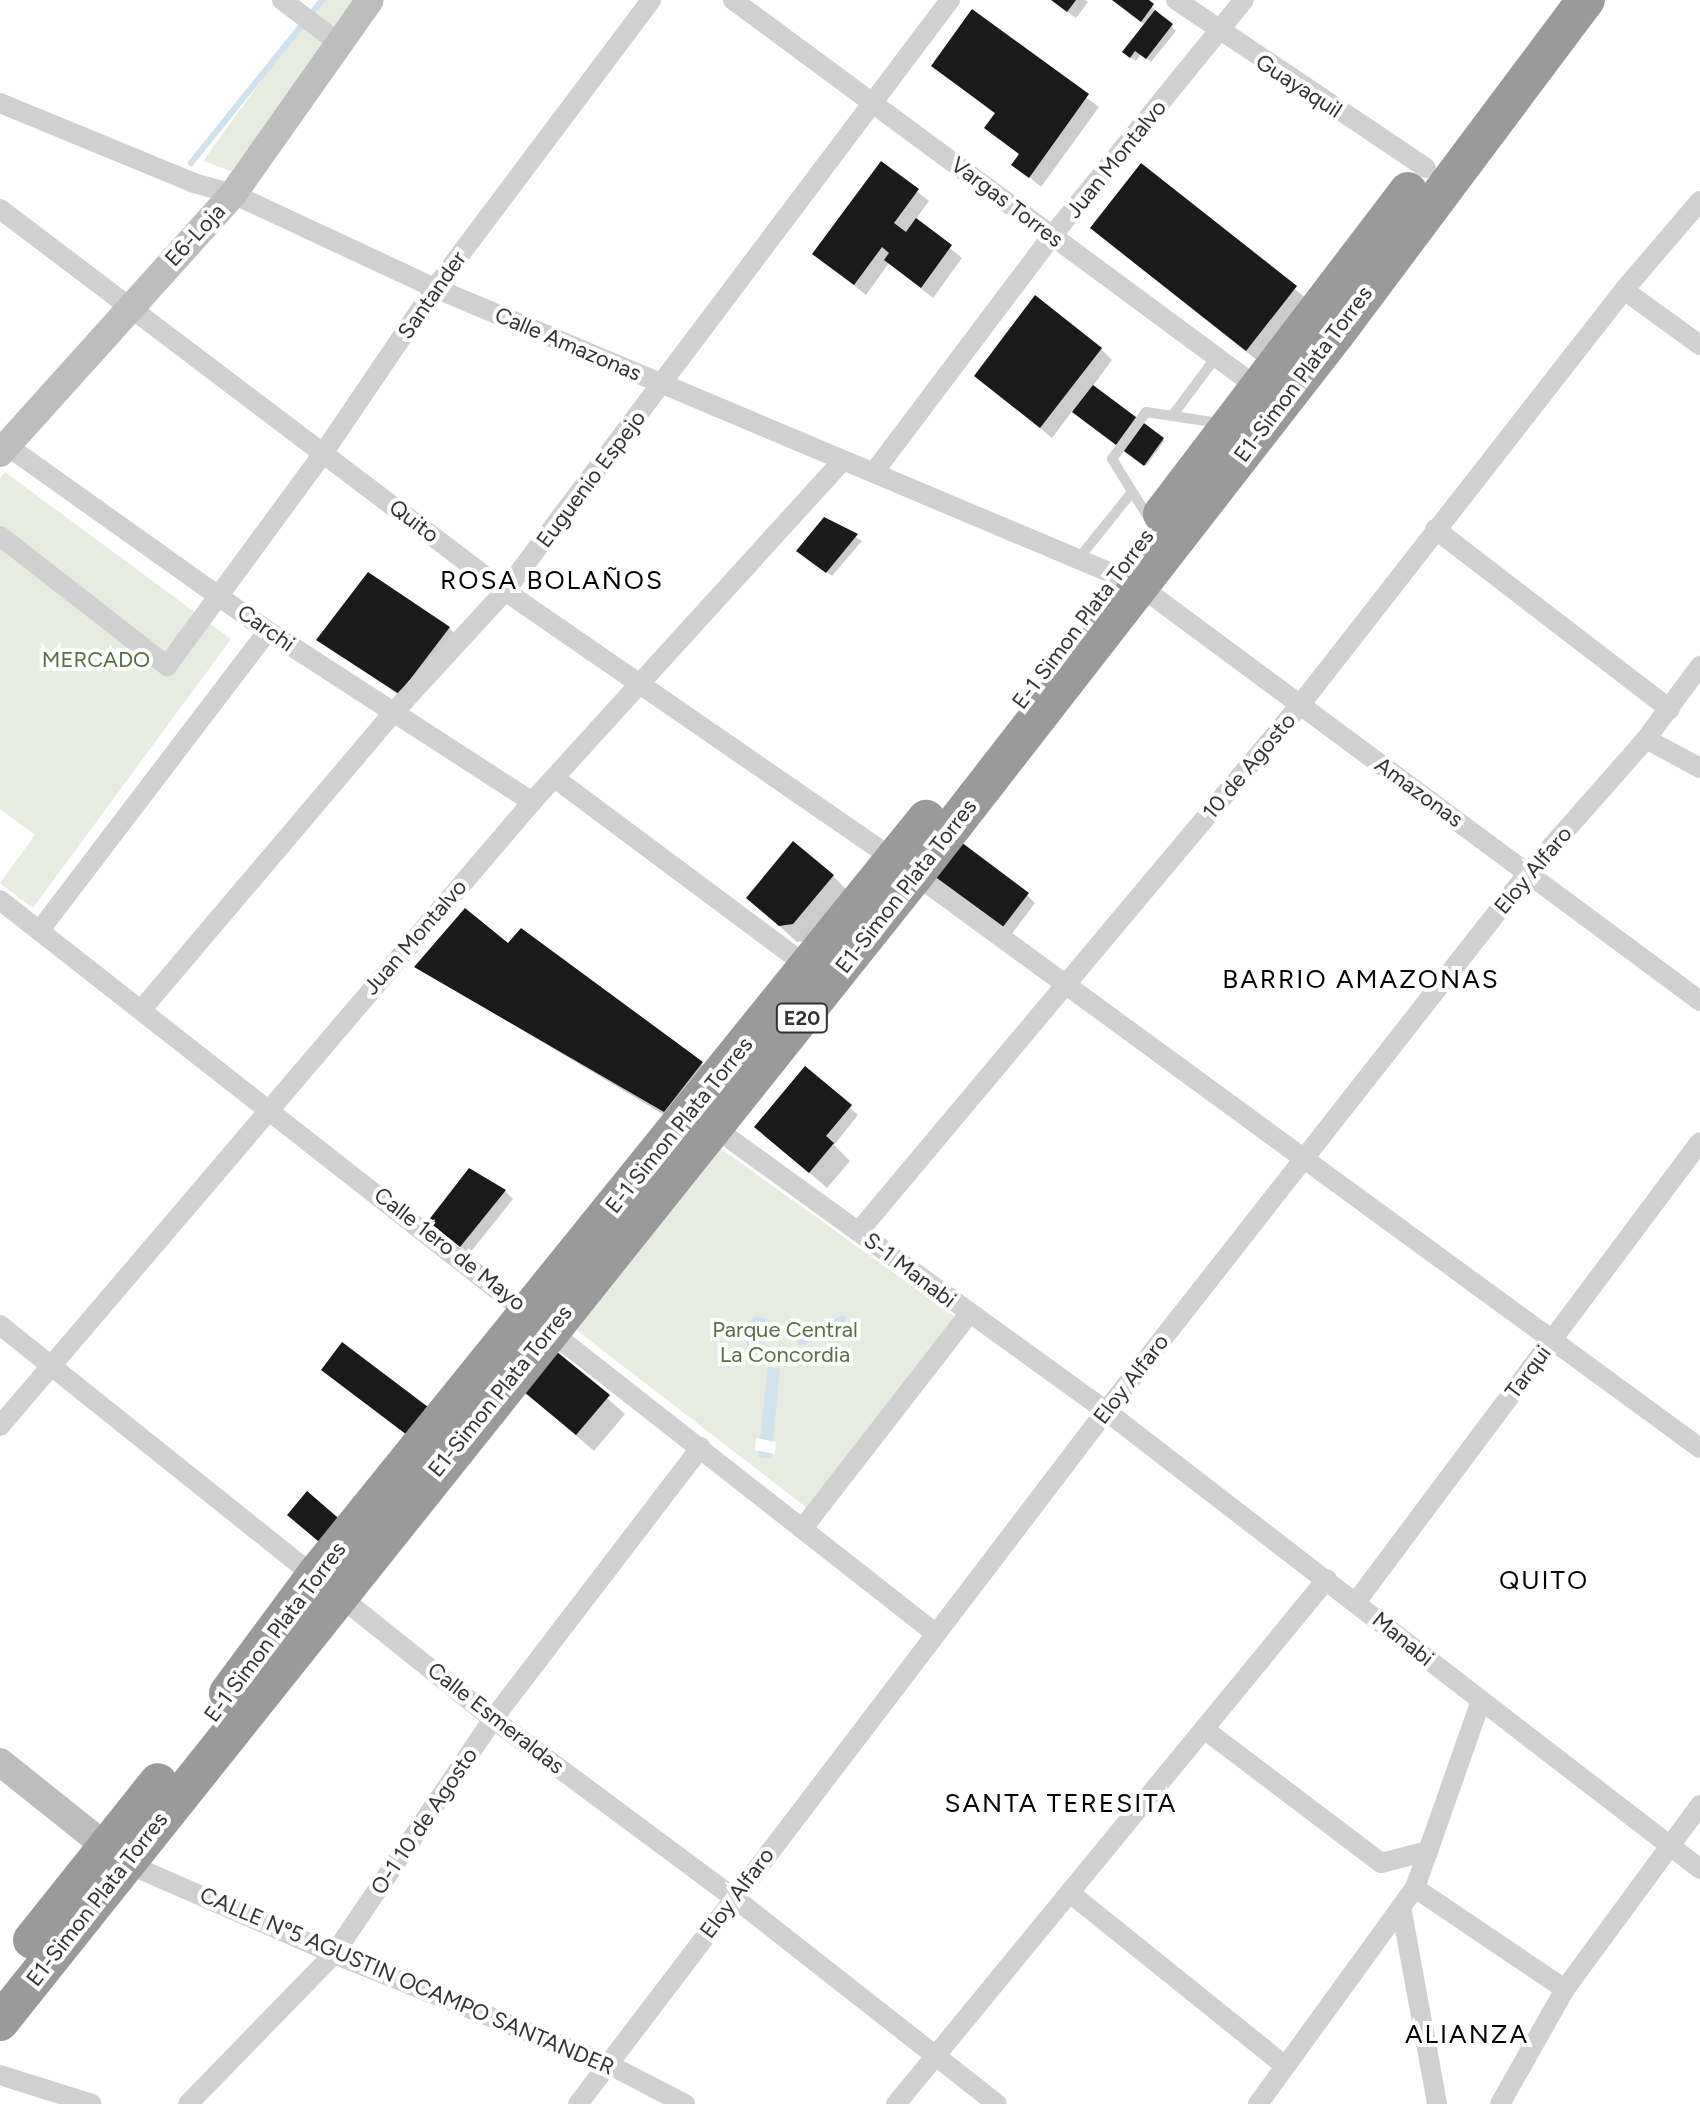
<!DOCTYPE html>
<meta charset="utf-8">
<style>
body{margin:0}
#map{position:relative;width:1700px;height:2104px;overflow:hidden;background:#fff;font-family:Figtree,sans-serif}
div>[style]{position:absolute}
.green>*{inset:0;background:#e6ecdf}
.water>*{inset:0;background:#cfe2ee}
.pier>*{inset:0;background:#fff}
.shadow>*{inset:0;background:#0003}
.stream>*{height:6px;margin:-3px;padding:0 3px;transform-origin:3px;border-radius:3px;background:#cfe2ee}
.building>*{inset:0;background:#1a1a1a}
.lane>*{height:10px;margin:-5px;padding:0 5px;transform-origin:5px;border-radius:5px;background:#d0d0d0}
.street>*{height:20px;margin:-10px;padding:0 10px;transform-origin:10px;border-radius:10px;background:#d0d0d0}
.secondary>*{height:28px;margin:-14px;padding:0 14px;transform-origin:14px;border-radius:14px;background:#bdbdbd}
.highway>*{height:38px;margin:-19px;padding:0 19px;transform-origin:19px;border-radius:19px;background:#9a9a9a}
span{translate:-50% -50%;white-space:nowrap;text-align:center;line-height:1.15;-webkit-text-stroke:8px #fff;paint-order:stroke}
.shield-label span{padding:2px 6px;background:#fff;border:2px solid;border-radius:6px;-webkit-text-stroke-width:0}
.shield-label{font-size:20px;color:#333;font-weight:700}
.street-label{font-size:22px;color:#333}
.park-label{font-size:22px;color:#56703f}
.quarter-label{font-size:26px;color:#000;letter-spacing:2px}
</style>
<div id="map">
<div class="green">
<div style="clip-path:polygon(320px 0,359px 0,231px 171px,203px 161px)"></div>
<div style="clip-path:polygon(5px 472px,231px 639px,33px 908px,0 883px,35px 835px,0 809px,0 479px)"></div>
<div style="clip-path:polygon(713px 1143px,955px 1317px,807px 1508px,571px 1326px)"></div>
</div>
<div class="water">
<div style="clip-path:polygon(845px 1315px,846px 1330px,799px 1346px,793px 1332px)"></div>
<div style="clip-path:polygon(755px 1316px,767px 1319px,748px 1348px,743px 1330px)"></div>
<div style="clip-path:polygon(768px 1367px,780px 1369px,771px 1459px,758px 1457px)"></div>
</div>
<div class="pier">
<div style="clip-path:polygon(756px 1438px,776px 1442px,775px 1454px,755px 1450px)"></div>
</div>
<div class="shadow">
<div style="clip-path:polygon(1052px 0,1085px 0,1088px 2px,1076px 18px)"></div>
<div style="clip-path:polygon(1114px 0,1145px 0,1176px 31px,1151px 62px,1141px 54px,1136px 61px,1129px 56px,1145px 25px)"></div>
<div style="clip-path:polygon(972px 12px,1099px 107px,1041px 187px,1014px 164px,1020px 155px,987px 128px,996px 115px,934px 66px)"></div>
<div style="clip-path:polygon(882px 164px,929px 201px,915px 220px,962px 258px,933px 298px,889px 263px,866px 295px,815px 254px)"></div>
<div style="clip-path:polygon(1141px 166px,1307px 299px,1258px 361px,1104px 239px)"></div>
<div style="clip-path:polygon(1101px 349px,1112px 360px,1092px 387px,1164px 441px,1146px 466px,1073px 410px,1052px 438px,976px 376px)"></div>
<div style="clip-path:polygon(825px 519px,862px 541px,832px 576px,804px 555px)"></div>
<div style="clip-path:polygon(449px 628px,460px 639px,411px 703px,319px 640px)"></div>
<div style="clip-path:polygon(833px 876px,850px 893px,810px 941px,797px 942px,748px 898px)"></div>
<div style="clip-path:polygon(938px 882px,1027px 895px,1035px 903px,1011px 935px)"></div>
<div style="clip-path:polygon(521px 931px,713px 1074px,676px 1122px,417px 967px,509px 946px)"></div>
<div style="clip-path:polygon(805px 1069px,858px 1115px,834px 1145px,850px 1161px,827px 1188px,757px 1127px)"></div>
<div style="clip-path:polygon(505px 1191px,513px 1199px,469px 1254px,438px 1229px)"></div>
<div style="clip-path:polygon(552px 1350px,625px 1414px,594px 1451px,538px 1403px)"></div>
</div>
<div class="stream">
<div style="left:191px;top:163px;width:209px;rotate:-51.2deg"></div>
</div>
<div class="building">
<div style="clip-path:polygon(1051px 0,1076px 0,1067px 12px)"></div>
<div style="clip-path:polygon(1112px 0,1149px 0,1154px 4px,1141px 22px)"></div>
<div style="clip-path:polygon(972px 9px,1089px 94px,1029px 178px,1011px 165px,1019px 154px,984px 128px,995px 113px,931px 66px)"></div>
<div style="clip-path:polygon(1155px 10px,1173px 24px,1146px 59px,1135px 51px,1130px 58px,1122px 52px)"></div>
<div style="clip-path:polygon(881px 161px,919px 189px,894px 223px,906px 232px,916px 218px,952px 245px,921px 288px,884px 260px,889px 253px,882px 247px,854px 285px,812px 254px)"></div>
<div style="clip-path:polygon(1141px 163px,1297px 286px,1246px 351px,1090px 228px)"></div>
<div style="clip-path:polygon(1035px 295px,1102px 348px,1040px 428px,974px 376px)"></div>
<div style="clip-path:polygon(1093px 385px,1164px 438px,1144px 466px,1072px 412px)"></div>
<div style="clip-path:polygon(824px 517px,858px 534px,826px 573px,796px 551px)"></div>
<div style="clip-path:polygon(368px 572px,450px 627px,399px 694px,316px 640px)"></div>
<div style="clip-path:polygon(957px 839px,1029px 893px,1002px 928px,927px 874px)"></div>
<div style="clip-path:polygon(793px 841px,834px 875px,793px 924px,779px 926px,746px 898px)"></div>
<div style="clip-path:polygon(465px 908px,508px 943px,521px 928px,703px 1062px,664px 1112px,414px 967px)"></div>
<div style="clip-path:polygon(805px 1066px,852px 1105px,826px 1136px,834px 1143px,809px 1173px,754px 1127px)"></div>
<div style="clip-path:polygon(469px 1168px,506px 1190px,460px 1247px,428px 1221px)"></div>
<div style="clip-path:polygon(342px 1342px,432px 1410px,411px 1438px,321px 1370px)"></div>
<div style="clip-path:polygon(551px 1347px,610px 1395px,576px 1435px,518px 1387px)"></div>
<div style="clip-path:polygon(307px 1491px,344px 1523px,324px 1546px,287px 1515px)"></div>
</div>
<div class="lane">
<div style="left:1172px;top:416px;width:74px;rotate:-53.3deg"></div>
<div style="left:1150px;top:520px;width:72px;rotate:-121.9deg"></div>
<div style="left:1112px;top:459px;width:58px;rotate:-54.1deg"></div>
<div style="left:1146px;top:412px;width:74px;rotate:8.6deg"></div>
<div style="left:1079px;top:558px;width:85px;rotate:-51.2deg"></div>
</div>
<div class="street">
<div style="left:282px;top:0;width:73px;rotate:37.2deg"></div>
<div style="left:733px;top:0;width:661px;rotate:36.45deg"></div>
<div style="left:1176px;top:0;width:301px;rotate:33.9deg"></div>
<div style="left:0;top:103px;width:210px;rotate:22.4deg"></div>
<div style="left:194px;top:183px;width:41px;rotate:15.8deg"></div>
<div style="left:233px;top:194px;width:223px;rotate:25deg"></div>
<div style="left:435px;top:288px;width:762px;rotate:22.86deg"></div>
<div style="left:1137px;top:584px;width:701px;rotate:36.53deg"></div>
<div style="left:0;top:209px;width:633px;rotate:37.11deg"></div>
<div style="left:505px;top:591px;width:472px;rotate:34.6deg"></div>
<div style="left:894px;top:859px;width:998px;rotate:36.16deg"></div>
<div style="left:1624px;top:290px;width:94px;rotate:35.9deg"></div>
<div style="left:6px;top:445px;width:321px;rotate:35.4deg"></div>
<div style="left:268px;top:631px;width:315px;rotate:32.9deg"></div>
<div style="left:874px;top:472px;width:296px;rotate:-53deg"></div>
<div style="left:1052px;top:236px;width:304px;rotate:-50.9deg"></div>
<div style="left:1435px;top:529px;width:296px;rotate:37.5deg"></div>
<div style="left:0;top:536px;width:212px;rotate:37.9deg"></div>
<div style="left:167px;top:666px;width:265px;rotate:-53.7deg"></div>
<div style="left:324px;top:452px;width:198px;rotate:-55.9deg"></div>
<div style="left:435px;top:288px;width:360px;rotate:-53.1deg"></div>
<div style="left:1646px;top:739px;width:61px;rotate:28.2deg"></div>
<div style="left:556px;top:779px;width:313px;rotate:36.7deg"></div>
<div style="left:0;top:900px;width:1187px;rotate:38.09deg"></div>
<div style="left:40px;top:930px;width:376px;rotate:-52.7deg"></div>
<div style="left:142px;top:1009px;width:388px;rotate:-49.7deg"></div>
<div style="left:393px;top:713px;width:166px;rotate:-47.4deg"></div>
<div style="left:505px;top:591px;width:740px;rotate:-53.02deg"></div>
<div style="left:715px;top:1128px;width:483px;rotate:35.9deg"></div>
<div style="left:1106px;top:1411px;width:750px;rotate:37.63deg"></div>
<div style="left:859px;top:1231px;width:686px;rotate:-50.02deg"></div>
<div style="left:1300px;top:705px;width:526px;rotate:-52.02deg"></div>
<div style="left:1624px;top:290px;width:117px;rotate:-49.5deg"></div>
<div style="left:0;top:1325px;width:631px;rotate:38.63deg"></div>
<div style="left:493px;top:1719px;width:299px;rotate:36.6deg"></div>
<div style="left:733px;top:1897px;width:335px;rotate:38.1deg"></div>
<div style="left:0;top:1426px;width:820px;rotate:-49.55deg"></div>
<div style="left:532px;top:802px;width:462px;rotate:-47.7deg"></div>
<div style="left:803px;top:1528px;width:271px;rotate:-52.2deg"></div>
<div style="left:1356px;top:1602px;width:574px;rotate:-53.21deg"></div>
<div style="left:1204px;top:1729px;width:222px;rotate:37.1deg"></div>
<div style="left:1381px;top:1863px;width:49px;rotate:-14.3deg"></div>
<div style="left:126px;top:1863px;width:227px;rotate:23.6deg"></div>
<div style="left:334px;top:1954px;width:295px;rotate:21.9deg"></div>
<div style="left:608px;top:2064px;width:87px;rotate:27.5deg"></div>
<div style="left:1415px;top:1888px;width:181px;rotate:34deg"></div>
<div style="left:1070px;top:1893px;width:276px;rotate:38.8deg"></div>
<div style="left:1401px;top:1907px;width:200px;rotate:79.6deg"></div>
<div style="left:0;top:2075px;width:96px;rotate:17.5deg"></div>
<div style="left:188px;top:2104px;width:209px;rotate:-45.8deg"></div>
<div style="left:334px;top:1954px;width:284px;rotate:-55.9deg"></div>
<div style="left:493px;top:1719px;width:342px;rotate:-52.6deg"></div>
<div style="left:578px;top:2104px;width:871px;rotate:-52.7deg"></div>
<div style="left:1106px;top:1411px;width:684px;rotate:-51.89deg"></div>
<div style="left:1528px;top:873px;width:179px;rotate:-48.6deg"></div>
<div style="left:1646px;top:739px;width:91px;rotate:-53.5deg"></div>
<div style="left:896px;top:2104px;width:679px;rotate:-50.62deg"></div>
<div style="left:1258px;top:2104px;width:267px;rotate:-54deg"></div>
<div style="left:1415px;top:1888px;width:198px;rotate:-70.6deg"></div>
<div style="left:1500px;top:2104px;width:132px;rotate:-60.5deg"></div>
<div style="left:1565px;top:1989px;width:228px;rotate:-53.7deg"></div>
</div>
<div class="secondary">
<div style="left:0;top:453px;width:348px;rotate:-48deg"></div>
<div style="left:233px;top:194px;width:237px;rotate:-54.8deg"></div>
<div style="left:0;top:1762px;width:152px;rotate:38.6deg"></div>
</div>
<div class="highway">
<div style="left:1162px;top:514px;width:406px;rotate:-52.7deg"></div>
<div style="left:228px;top:1693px;width:148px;rotate:-53.5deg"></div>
<div style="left:316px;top:1574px;width:971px;rotate:-51.06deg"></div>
<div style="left:32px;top:1940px;width:202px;rotate:-51.4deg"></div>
<div style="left:0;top:2022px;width:1467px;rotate:-51.42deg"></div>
<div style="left:915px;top:875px;width:684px;rotate:-52.13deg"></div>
<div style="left:1335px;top:335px;width:419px;rotate:-53.2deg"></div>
</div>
<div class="shield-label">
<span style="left:802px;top:1018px">E20</span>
</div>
<div class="street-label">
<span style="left:1299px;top:86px;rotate:33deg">Guayaquil</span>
<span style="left:1116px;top:159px;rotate:-51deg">Juan Montalvo</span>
<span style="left:1007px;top:202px;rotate:37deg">Vargas Torres</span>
<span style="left:195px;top:235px;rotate:-47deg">E6-Loja</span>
<span style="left:432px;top:295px;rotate:-55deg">Santander</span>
<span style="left:568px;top:344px;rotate:23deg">Calle Amazonas</span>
<span style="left:1303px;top:374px;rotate:-53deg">E1-Simon Plata Torres</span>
<span style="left:591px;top:479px;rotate:-53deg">Euguenio Espejo</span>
<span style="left:414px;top:521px;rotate:37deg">Quito</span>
<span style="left:1083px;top:619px;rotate:-53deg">E-1 Simon Plata Torres</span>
<span style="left:266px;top:628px;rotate:35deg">Carchi</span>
<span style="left:1249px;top:766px;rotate:-50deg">10 de Agosto</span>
<span style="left:1419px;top:792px;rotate:36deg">Amazonas</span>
<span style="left:1533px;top:870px;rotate:-50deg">Eloy Alfaro</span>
<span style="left:906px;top:886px;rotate:-52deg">E1-Simon Plata Torres</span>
<span style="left:415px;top:937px;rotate:-49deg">Juan Montalvo</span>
<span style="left:679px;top:1125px;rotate:-51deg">E-1 Simon Plata Torres</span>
<span style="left:450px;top:1249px;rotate:38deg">Calle 1ero de Mayo</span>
<span style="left:910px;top:1270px;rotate:37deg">S-1 Manabi</span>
<span style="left:1528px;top:1372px;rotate:-53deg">Tarqui</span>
<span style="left:1131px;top:1379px;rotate:-52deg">Eloy Alfaro</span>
<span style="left:500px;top:1391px;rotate:-51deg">E1-Simon Plata Torres</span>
<span style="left:275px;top:1632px;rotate:-53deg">E-1 Simon Plata Torres</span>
<span style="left:1403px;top:1639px;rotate:39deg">Manabi</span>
<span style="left:496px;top:1718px;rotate:38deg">Calle Esmeraldas</span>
<span style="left:424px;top:1821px;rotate:-56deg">O-1 10 de Agosto</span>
<span style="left:737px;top:1893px;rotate:-53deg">Eloy Alfaro</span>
<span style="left:97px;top:1899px;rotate:-52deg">E1-Simon Plata Torres</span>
<span style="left:407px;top:1981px;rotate:23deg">CALLE Nº5 AGUSTIN OCAMPO SANTANDER</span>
</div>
<div class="park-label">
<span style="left:96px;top:660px">MERCADO</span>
<span style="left:785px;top:1342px">Parque Central<br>La Concordia</span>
</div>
<div class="quarter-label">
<span style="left:552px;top:581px">ROSA BOLAÑOS</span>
<span style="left:1361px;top:980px">BARRIO AMAZONAS</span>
<span style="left:1544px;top:1581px">QUITO</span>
<span style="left:1061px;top:1804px">SANTA TERESITA</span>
<span style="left:1467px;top:2035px">ALIANZA</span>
</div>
</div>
